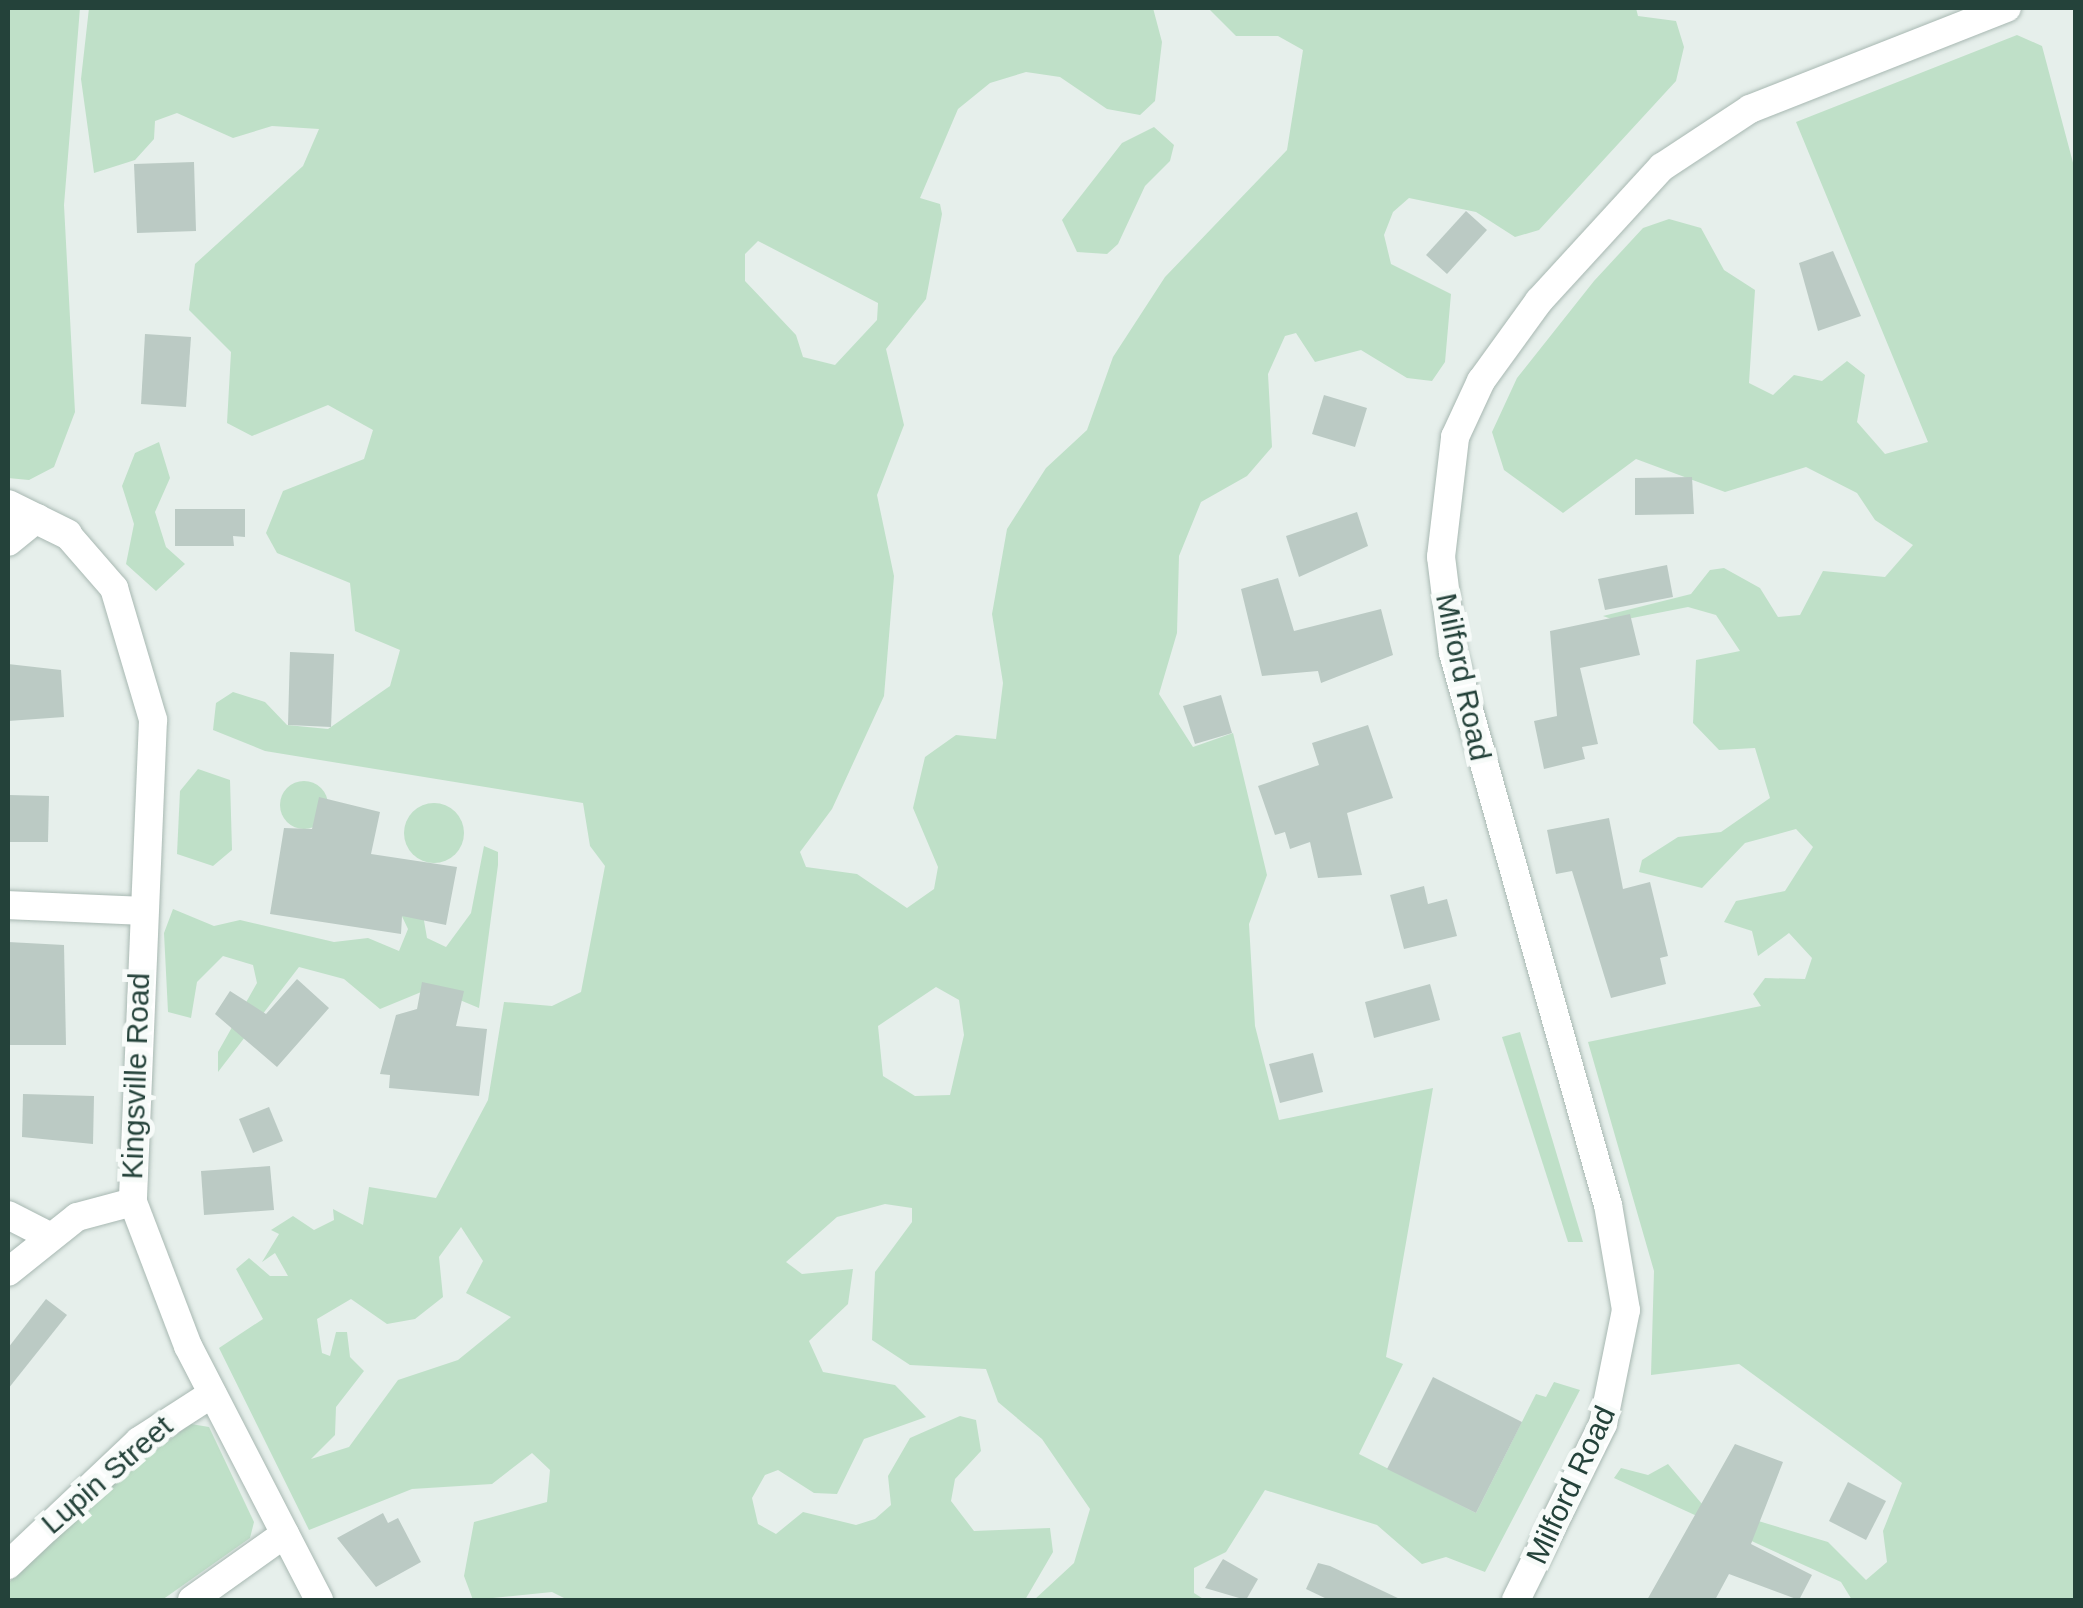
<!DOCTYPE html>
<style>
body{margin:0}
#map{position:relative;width:2083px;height:1608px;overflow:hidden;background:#e6efeb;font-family:Helvetica,sans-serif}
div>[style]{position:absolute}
.green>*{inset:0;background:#bfe0c8}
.round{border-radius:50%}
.building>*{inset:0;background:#bbcac4}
.roads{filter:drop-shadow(0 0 2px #a8b8b2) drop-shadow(0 0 2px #a8b8b2)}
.minor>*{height:28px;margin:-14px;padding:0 14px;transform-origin:14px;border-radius:14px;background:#fff}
.tertiary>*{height:30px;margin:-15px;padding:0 15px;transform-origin:15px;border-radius:15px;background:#fff}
span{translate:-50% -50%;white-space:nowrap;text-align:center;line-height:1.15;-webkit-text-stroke:10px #f7fbf9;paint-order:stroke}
.street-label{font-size:30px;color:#24423a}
.frame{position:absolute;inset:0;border:10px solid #24423a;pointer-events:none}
</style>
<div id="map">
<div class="green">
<div style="clip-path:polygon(8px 8px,80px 8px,64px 205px,75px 412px,54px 467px,29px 480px,8px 478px)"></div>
<div style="clip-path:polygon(evenodd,89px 8px,1153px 8px,1162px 42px,1155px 101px,1140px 115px,1107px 109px,1060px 77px,1026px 72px,990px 83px,958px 109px,920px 198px,940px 204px,942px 214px,926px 299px,886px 349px,904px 425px,877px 495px,894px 576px,884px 696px,832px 809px,800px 852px,806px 867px,857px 874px,907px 908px,934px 889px,938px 867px,913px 808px,925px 757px,956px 735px,996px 739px,1003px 683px,992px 614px,1007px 529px,1046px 468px,1087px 430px,1113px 357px,1165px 277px,1287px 150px,1303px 50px,1278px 36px,1236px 36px,1208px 8px,1636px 8px,1638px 16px,1676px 21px,1684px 47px,1676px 81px,1539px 230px,1515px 237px,1476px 212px,1409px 198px,1393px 212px,1384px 235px,1391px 264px,1451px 294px,1445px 362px,1432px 381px,1407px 378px,1361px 350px,1315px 362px,1296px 333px,1285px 336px,1268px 374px,1272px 447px,1247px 476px,1201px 502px,1179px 556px,1177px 633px,1159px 694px,1193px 747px,1233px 733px,1267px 875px,1249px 924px,1255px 1026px,1279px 1120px,1433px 1088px,1386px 1357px,1403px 1364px,1359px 1454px,1476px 1513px,1536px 1394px,1546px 1397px,1554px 1382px,1580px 1390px,1485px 1572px,1446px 1557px,1422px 1564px,1377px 1525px,1265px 1490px,1226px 1552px,1194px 1568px,1194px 1593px,1205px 1600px,1034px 1600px,1074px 1563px,1090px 1509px,1042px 1439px,998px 1402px,986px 1369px,910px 1365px,872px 1340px,875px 1272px,912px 1222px,912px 1208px,885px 1204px,837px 1217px,786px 1262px,802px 1274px,853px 1269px,848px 1304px,809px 1341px,823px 1372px,895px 1385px,926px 1417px,864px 1439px,837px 1494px,814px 1493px,778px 1470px,765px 1475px,752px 1498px,758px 1524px,776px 1534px,803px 1512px,856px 1525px,875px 1519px,891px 1505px,888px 1476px,910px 1438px,960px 1416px,976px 1420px,981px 1451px,955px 1479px,951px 1501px,974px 1531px,1050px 1528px,1053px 1552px,1025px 1600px,568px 1600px,552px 1592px,473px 1600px,464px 1576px,474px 1522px,547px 1502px,550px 1470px,532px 1453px,492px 1484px,412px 1489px,309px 1530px,219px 1348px,263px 1319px,236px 1269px,249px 1258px,270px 1276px,288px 1276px,275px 1253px,262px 1262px,279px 1234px,271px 1230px,293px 1216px,314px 1230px,334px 1220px,333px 1209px,363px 1225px,369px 1187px,436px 1198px,488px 1100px,504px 1002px,552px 1006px,581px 992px,605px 866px,590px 846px,583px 803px,265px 751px,213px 730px,216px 703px,233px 692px,265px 702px,287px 725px,328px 729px,390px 686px,400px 650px,355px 631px,350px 583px,277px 553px,266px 533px,283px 491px,364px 459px,373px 430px,328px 405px,252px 436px,227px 423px,231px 352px,189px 310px,195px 264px,303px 166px,319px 129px,272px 126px,233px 138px,177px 113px,155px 121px,154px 139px,135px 160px,94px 173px,81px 79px,89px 8px,758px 241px,878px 303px,877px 320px,835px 365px,803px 357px,796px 335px,745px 281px,745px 254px,758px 241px,89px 8px,936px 987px,959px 1000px,964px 1035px,950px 1095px,915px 1096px,883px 1076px,878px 1026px,936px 987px,89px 8px,461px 1227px,483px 1261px,466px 1293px,511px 1317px,458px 1360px,398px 1380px,349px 1447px,311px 1459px,335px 1435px,336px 1407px,364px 1371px,350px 1357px,347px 1332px,336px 1332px,330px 1356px,322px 1353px,317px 1319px,351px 1299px,387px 1324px,415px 1319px,443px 1297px,439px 1257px,461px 1227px)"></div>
<div style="clip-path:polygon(2017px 35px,2042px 46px,2076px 174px,2075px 1600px,1852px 1600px,1841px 1582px,1614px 1478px,1621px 1468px,1648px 1475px,1668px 1464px,1702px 1504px,1828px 1542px,1866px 1580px,1887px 1562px,1883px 1531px,1902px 1483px,1739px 1364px,1651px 1375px,1654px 1271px,1588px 1042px,1761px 1006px,1753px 994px,1765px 978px,1805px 979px,1812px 958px,1789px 933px,1758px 956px,1752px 931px,1724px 922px,1736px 901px,1785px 891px,1813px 847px,1796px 829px,1745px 843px,1702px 888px,1639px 872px,1642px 860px,1678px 837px,1721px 832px,1770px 798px,1755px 748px,1719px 750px,1693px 723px,1696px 660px,1740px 651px,1716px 615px,1688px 607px,1617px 621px,1603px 616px,1691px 594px,1710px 570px,1724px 568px,1760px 588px,1778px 617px,1800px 615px,1823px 571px,1885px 577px,1913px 545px,1875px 520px,1857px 493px,1806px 467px,1725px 492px,1636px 459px,1563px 513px,1504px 470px,1492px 432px,1517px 378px,1594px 281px,1643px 228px,1669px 219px,1701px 228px,1724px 270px,1755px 290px,1749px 383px,1773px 395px,1794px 375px,1822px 381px,1847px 361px,1865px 375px,1857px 422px,1885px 454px,1928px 442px,1796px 122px)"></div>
<div style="clip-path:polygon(1154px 127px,1174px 145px,1170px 161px,1145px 186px,1118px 244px,1107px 254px,1077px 252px,1062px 220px,1122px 143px)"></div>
<div style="clip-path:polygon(159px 442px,170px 478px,155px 512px,166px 547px,185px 564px,156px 591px,126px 564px,134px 524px,122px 486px,135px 453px)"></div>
<div style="clip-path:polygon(198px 769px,230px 780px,232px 850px,213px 866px,177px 854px,180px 791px)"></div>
<div class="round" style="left:280px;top:781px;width:48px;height:48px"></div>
<div class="round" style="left:404px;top:803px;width:60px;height:60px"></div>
<div style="clip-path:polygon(484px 846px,498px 852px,498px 865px,479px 1008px,431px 988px,380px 1009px,344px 979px,299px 967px,218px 1072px,218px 1052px,257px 983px,253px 965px,223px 956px,197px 982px,191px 1018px,168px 1012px,164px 933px,173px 909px,214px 926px,240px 920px,334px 942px,368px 938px,399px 951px,408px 929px,398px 908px,422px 909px,427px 938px,446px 947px,471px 913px)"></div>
<div style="clip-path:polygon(1520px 1032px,1583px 1242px,1568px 1242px,1502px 1037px)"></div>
<div style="clip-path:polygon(191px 1424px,209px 1427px,254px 1522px,250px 1538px,162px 1600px,8px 1600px,8px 1583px,110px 1484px)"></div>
</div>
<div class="building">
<div style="clip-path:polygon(194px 162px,196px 231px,137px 233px,134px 164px)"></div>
<div style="clip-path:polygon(1466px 211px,1487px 230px,1447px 274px,1426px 255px)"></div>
<div style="clip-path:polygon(1833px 251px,1861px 316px,1818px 331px,1799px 263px)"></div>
<div style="clip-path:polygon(145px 334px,191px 337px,186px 407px,141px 404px)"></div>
<div style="clip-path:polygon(1324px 395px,1367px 408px,1355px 447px,1312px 434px)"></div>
<div style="clip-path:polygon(1692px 477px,1694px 514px,1635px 515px,1635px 478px)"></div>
<div style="clip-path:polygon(175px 509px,245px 509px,245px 537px,233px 536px,234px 546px,175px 546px)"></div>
<div style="clip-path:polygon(1357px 512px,1368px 546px,1299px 577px,1286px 536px)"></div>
<div style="clip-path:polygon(1667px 565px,1673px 597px,1605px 610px,1598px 579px)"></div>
<div style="clip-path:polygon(1278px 578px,1294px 631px,1381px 609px,1393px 655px,1321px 683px,1318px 671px,1262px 676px,1241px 589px)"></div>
<div style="clip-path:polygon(1630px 614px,1640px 655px,1580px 668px,1598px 744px,1582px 747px,1585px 759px,1544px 769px,1534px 721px,1557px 716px,1550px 631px)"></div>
<div style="clip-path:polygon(290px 652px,334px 654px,331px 727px,288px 725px)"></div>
<div style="clip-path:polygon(8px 664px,61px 670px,64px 717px,8px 721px)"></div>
<div style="clip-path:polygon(1221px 695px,1232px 733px,1195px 744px,1183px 706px)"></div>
<div style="clip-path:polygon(1368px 725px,1393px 798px,1347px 813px,1362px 875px,1318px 878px,1310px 842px,1290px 849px,1285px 832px,1275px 835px,1258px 786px,1319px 765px,1312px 743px)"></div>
<div style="clip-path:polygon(9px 795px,49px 796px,48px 842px,8px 842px)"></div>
<div style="clip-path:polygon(319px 797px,380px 812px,371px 854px,457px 867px,446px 925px,402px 916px,401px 934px,270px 914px,284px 828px,312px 829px)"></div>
<div style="clip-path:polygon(1609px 818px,1623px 889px,1650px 882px,1668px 956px,1660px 958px,1666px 984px,1611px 998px,1572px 871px,1556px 874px,1547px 830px)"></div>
<div style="clip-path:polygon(1424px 886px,1428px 904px,1447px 899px,1457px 936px,1404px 949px,1390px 895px)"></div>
<div style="clip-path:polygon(8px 942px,64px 945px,66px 1045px,8px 1045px)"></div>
<div style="clip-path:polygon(297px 979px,329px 1008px,277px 1067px,215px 1014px,230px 991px,266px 1014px)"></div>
<div style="clip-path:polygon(422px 982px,464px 991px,456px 1026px,487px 1029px,479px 1096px,389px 1088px,390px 1075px,380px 1074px,396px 1015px,417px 1009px)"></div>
<div style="clip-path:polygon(1430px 984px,1440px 1020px,1374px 1038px,1365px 1002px)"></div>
<div style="clip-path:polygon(1313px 1053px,1323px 1092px,1280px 1103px,1269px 1064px)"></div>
<div style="clip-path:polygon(23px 1094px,94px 1096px,93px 1144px,22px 1137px)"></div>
<div style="clip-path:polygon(269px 1107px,283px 1141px,253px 1153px,239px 1119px)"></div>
<div style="clip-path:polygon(270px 1166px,274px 1210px,204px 1215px,201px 1171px)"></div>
<div style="clip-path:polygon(46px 1299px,67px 1315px,8px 1389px,8px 1348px)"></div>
<div style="clip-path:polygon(1433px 1377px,1522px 1422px,1476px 1513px,1387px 1469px)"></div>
<div style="clip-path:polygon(1735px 1444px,1783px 1462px,1751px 1544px,1812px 1575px,1799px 1600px,1729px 1574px,1715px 1600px,1647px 1600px)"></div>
<div style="clip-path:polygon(1848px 1482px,1886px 1501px,1866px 1540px,1829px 1521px)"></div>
<div style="clip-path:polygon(383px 1513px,388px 1523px,398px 1518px,421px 1562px,376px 1587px,337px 1538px)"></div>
<div style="clip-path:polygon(1223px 1559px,1258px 1579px,1246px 1600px,1205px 1588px)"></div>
<div style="clip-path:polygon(1318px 1563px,1330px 1566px,1402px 1600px,1329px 1600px,1306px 1589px)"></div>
</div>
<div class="roads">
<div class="minor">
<div style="left:67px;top:534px;width:72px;rotate:49deg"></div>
<div style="left:114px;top:588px;width:138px;rotate:73.5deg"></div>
<div style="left:153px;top:720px;width:482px;rotate:92.4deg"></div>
<div style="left:133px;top:1202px;width:154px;rotate:69.1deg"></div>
<div style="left:188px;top:1346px;width:286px;rotate:62.7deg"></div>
<div style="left:8px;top:542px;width:38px;rotate:-39deg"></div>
<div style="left:8px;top:905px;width:135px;rotate:2.5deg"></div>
<div style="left:8px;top:1215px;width:44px;rotate:27.1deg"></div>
<div style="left:8px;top:1272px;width:88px;rotate:-38.6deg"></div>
<div style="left:77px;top:1217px;width:58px;rotate:-15deg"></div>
<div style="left:8px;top:1565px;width:180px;rotate:-43.4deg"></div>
<div style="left:139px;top:1441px;width:87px;rotate:-32.8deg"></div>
<div style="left:192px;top:1600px;width:114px;rotate:-35.4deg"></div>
<div style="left:1516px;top:1600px;width:196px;rotate:-63.7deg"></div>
<div style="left:1603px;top:1424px;width:116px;rotate:-78.6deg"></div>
<div style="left:1626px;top:1310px;width:107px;rotate:-99.7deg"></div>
<div style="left:1608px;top:1205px;width:573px;rotate:-105.68deg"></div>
<div style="left:1453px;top:653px;width:97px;rotate:-97.1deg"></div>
<div style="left:1441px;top:557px;width:121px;rotate:-83.3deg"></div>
<div style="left:1455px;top:437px;width:62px;rotate:-65.1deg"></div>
<div style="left:1481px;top:381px;width:99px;rotate:-54.1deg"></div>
<div style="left:1539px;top:301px;width:182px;rotate:-47.5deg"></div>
<div style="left:1662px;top:167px;width:105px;rotate:-33.4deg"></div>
<div style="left:1750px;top:109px;width:276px;rotate:-21.5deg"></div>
</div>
<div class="tertiary">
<div style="left:8px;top:505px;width:66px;rotate:26.2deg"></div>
</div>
</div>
<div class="street-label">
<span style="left:1463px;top:677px;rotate:78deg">Milford Road</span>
<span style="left:136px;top:1076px;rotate:-88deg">Kingsville Road</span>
<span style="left:107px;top:1475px;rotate:-41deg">Lupin Street</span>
<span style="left:1571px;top:1485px;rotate:-65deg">Milford Road</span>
</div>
<div class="frame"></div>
</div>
